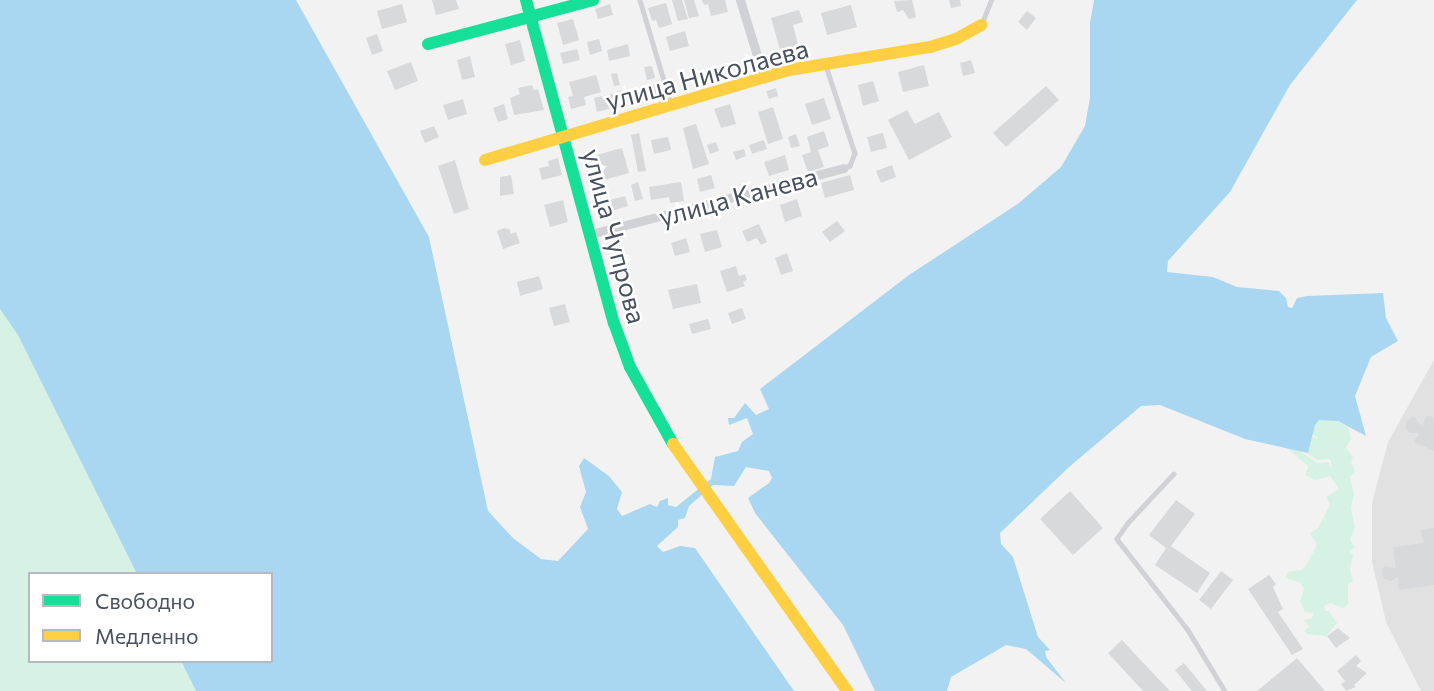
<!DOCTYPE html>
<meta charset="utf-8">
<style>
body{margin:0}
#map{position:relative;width:1434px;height:691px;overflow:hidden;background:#f3f2f2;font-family:Commissioner,sans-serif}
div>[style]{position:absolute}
.education>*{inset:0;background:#e1e1e2}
.green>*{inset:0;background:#d6f2e5}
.water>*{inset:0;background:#a9d7f1}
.building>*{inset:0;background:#d8d9db}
.lane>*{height:4.5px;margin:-2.25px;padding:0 2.25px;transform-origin:2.25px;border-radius:2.25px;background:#d0d2d5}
.street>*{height:9px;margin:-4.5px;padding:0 4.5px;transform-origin:4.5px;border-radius:4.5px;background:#d0d2d5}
.fast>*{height:12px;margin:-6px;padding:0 6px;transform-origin:6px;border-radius:6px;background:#16e098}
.slow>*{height:12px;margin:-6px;padding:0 6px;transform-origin:6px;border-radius:6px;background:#ffcf43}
span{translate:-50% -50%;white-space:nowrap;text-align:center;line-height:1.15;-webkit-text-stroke:5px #fff;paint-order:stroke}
.street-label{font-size:26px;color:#485160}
.legend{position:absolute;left:28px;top:572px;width:245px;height:91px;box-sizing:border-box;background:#fff;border:2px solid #b6b9bf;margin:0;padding:9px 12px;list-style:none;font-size:21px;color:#485160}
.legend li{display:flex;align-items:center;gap:14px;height:35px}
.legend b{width:35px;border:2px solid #b6b9bf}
</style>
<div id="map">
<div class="education">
<div style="clip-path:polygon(1434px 360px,1434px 691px,1421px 691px,1386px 622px,1372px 562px,1372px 503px,1388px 442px)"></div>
</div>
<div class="green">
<div style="clip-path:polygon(0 309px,18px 334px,137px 574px,30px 574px,30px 661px,181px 661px,196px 691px,0 691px)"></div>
<div style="clip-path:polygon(1316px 419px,1335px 420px,1348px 427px,1351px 439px,1346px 448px,1353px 457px,1351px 462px,1355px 471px,1350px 477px,1354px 494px,1351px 508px,1355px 527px,1350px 540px,1355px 547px,1349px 551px,1353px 555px,1350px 570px,1353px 582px,1348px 584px,1348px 604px,1343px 608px,1330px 603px,1324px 606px,1325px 611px,1329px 611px,1337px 623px,1326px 636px,1307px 634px,1304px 631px,1309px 626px,1304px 620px,1312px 618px,1314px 613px,1305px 612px,1300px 601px,1304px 589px,1301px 583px,1285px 578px,1288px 572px,1302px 570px,1308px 562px,1317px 545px,1310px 533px,1318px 528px,1330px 505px,1326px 497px,1339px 489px,1330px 476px,1315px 480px,1305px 475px,1308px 466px,1284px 446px,1294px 447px,1317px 463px,1328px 462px,1333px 470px,1330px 459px,1318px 460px,1307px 453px,1298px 438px,1313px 444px,1303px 433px,1318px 439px,1308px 429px)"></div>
</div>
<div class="water">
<div style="clip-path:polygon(0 0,296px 0,429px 237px,488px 511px,513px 538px,541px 559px,558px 561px,588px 529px,580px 507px,586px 492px,579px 466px,584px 458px,609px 476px,622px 492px,617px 509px,622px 516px,650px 504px,657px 507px,660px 501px,668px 498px,668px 505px,676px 507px,711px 479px,715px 457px,738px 451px,742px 442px,753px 434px,747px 418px,729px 425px,728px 418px,734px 418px,745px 403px,756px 415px,769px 409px,760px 389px,909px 275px,1019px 203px,1061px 167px,1085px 126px,1090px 98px,1090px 23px,1094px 0,1357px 0,1290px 85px,1230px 192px,1168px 261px,1167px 272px,1213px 277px,1237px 287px,1279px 291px,1286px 298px,1288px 307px,1292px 308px,1297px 298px,1307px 296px,1383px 293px,1386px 318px,1398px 341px,1371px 357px,1355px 396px,1366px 436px,1338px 421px,1319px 420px,1315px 425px,1308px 453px,1245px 439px,1160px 405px,1141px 406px,1068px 468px,1000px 533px,1001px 544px,1013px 557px,1038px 637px,1050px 650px,1045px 651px,1046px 657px,1066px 683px,1026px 649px,1006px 645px,951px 677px,947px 691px,875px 691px,843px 625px,755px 513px,748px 498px,769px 483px,772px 478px,769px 471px,746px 467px,734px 486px,713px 485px,689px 506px,685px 518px,678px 520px,678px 527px,657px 546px,663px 552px,680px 546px,695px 548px,794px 691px,196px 691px,181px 661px,271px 661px,271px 574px,137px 574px,18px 335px,0 309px)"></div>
</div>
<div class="building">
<div style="clip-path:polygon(432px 0,456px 0,459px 9px,436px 15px)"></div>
<div style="clip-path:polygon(672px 0,682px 0,688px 19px,678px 21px)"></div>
<div style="clip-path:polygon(684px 0,694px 0,699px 16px,689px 18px)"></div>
<div style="clip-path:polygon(702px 0,725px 0,728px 12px,711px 16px,708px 4px,704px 5px)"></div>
<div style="clip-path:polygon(912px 0,916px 17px,909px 19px,903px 10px,897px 12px,894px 1px)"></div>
<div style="clip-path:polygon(949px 0,960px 0,961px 6px,951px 8px)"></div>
<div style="clip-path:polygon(666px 3px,672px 24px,659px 28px,656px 20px,652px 21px,648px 8px)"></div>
<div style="clip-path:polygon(402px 4px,407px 22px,382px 29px,377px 11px)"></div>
<div style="clip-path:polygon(610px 4px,613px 15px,598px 19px,595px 9px)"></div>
<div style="clip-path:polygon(851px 5px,857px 27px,827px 35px,821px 13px)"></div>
<div style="clip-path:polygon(799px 10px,803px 22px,793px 25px,800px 52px,782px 57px,771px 18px)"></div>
<div style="clip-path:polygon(1027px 11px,1036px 18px,1027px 30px,1018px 22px)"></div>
<div style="clip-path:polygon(573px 19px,579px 40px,563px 45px,557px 23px)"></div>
<div style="clip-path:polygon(685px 31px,689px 46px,670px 51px,666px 37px)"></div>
<div style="clip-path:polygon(377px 34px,383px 51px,372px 55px,366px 38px)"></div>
<div style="clip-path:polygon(599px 39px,602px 51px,590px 55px,587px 42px)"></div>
<div style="clip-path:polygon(520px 40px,525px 61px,511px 65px,505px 44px)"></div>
<div style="clip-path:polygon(628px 44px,630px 56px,609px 61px,607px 50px)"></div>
<div style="clip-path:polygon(577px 49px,580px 60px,563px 64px,560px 53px)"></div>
<div style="clip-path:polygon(470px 56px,475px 77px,462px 80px,457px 60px)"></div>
<div style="clip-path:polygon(971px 60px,975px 73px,963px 76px,960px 63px)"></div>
<div style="clip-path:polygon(411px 62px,418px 81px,395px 90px,387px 71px)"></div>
<div style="clip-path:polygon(924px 65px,929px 86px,903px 92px,898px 72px)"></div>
<div style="clip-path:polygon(652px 66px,655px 78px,647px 80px,644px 67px)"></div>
<div style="clip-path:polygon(617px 73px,620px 85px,614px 86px,611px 74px)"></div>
<div style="clip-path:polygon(596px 75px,601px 92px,584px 97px,586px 105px,571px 109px,568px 97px,573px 96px,569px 82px)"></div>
<div style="clip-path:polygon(873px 81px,879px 101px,863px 106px,858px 85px)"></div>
<div style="clip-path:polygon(656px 84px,658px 94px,651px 96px,648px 86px)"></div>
<div style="clip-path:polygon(532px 85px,534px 90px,538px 89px,544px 110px,514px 115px,510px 98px,520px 94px,518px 88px)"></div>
<div style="clip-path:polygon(1046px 86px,1059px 100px,1006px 147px,993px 133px)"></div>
<div style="clip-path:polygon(776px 88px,778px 96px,769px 99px,766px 91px)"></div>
<div style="clip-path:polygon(628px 89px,630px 95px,640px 93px,642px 99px,622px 104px,618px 91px)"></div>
<div style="clip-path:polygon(616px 93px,619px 106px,597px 112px,594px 98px)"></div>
<div style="clip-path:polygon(824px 98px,831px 119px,812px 125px,805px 104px)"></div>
<div style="clip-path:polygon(463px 99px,467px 114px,448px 120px,443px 105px)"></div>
<div style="clip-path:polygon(504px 104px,508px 119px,498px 122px,493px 108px)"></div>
<div style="clip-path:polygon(730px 104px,736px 124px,721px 128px,714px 109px)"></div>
<div style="clip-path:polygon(773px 107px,783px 139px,768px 144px,758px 112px)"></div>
<div style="clip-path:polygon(907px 110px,915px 124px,939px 112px,952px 137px,909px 160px,888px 120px)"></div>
<div style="clip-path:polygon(696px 124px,709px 164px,693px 169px,683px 128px)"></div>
<div style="clip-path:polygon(434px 126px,439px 137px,425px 143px,420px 131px)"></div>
<div style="clip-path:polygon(824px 131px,829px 146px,818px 150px,824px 167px,808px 172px,802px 155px,811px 152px,807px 137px)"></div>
<div style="clip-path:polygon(639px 133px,646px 171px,638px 172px,631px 135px)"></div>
<div style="clip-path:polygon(883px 133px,887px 148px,871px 152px,867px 137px)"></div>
<div style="clip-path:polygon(796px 134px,800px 146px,791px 148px,788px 137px)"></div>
<div style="clip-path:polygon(668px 137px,671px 150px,654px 154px,651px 140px)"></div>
<div style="clip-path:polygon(764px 140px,767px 149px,752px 154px,749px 145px)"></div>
<div style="clip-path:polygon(716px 142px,719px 151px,710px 154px,707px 145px)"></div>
<div style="clip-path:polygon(622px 148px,629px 173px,604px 180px,597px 155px)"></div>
<div style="clip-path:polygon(744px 149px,746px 156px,736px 160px,733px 152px)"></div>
<div style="clip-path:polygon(785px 155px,789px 170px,769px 176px,764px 162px)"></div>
<div style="clip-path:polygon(558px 158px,562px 175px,542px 180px,539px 168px,549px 166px,548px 161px)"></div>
<div style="clip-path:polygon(455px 160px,469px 209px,454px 214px,438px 166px)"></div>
<div style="clip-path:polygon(892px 165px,896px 177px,881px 183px,876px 171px)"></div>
<div style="clip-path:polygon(511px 175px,514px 194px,500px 196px,500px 177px)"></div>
<div style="clip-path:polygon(711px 175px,715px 188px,700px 192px,697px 179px)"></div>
<div style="clip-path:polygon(850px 175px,854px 190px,825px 198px,821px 183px)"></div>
<div style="clip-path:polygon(638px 182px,643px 199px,635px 201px,631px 185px)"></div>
<div style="clip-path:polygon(681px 182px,684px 201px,670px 203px,669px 197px,651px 200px,649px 187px)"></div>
<div style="clip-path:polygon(625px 196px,628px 206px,612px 211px,609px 200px)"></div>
<div style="clip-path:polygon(797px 199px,802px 216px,785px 222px,780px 205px)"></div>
<div style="clip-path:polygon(563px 200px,568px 222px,550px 227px,544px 205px)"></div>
<div style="clip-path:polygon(837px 221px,845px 231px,830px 242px,822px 232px)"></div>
<div style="clip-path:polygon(759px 224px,767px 242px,761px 245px,757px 238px,747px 242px,742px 231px)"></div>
<div style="clip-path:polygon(504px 228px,509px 229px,511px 234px,516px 232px,520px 243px,503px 249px,497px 231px)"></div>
<div style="clip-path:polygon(717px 230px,722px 247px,705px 252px,700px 234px)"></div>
<div style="clip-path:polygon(686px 238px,690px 252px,675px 256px,671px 243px)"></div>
<div style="clip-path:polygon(787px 253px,793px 271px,781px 275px,775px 258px)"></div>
<div style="clip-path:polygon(736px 266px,739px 276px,745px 274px,747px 280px,743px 282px,745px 286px,727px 292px,720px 271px)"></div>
<div style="clip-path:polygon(539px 276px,543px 289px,520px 296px,517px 282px)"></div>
<div style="clip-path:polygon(697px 284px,701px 303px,673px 309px,668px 290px)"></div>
<div style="clip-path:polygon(565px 304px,570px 322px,554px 326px,549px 308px)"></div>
<div style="clip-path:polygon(742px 308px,746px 319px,732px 324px,728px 313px)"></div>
<div style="clip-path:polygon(708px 319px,711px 329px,692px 334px,689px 324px)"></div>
<div style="clip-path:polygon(1427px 415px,1434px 418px,1434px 451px,1414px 442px,1419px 433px,1409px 433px,1405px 427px,1407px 420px,1414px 417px,1422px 426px)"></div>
<div style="clip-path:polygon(1070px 491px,1103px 528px,1073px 555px,1040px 519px)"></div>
<div style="clip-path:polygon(1176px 500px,1195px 514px,1171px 546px,1210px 573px,1197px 593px,1155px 565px,1166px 548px,1149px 535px)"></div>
<div style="clip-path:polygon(1434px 528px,1434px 585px,1399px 590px,1398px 577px,1391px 581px,1383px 578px,1382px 570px,1385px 566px,1396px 568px,1393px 547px,1424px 543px,1421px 530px)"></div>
<div style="clip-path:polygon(1221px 571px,1233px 580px,1211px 609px,1199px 600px)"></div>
<div style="clip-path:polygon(1269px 575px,1276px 584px,1273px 587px,1283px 609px,1278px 612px,1303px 649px,1292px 655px,1248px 589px)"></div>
<div style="clip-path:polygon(1338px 628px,1350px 638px,1336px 648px,1327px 636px)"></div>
<div style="clip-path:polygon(1122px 640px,1150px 670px,1170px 691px,1143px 691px,1108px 653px)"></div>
<div style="clip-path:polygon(1356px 655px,1361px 661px,1356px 666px,1367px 673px,1354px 685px,1356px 687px,1346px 691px,1341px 684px,1345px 681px,1337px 671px)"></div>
<div style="clip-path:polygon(1297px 658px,1325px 691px,1257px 691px)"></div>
<div style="clip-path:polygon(1184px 663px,1207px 691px,1192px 691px,1175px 670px)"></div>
</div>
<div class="lane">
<div style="left:640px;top:0;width:109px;rotate:73.4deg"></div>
<div style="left:981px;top:25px;width:27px;rotate:-68deg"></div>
<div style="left:826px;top:66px;width:92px;rotate:71.6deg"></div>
<div style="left:855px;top:153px;width:14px;rotate:111deg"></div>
<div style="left:850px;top:166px;width:6px;rotate:162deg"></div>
<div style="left:1174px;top:474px;width:67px;rotate:133.2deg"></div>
<div style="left:1128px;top:523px;width:19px;rotate:125deg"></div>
<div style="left:1117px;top:539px;width:115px;rotate:52deg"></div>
<div style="left:1188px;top:630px;width:71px;rotate:58.8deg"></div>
</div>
<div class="street">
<div style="left:740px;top:0;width:82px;rotate:72.9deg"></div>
<div style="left:591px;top:234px;width:261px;rotate:-14.6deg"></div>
</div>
<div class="fast">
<div style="left:526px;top:0;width:335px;rotate:74.8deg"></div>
<div style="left:614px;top:323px;width:47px;rotate:70deg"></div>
<div style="left:630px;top:367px;width:88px;rotate:60.8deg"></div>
<div style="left:428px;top:44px;width:171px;rotate:-14.9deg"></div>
</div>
<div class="slow">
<div style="left:485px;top:160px;width:317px;rotate:-16.5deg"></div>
<div style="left:789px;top:70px;width:143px;rotate:-9.3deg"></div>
<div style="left:930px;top:47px;width:27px;rotate:-17deg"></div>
<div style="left:956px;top:39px;width:29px;rotate:-29deg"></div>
<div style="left:673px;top:444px;width:302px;rotate:54.8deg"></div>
</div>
<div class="street-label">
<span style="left:707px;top:74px;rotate:-15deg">улица Николаева</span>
<span style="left:738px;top:196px;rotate:-15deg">улица Канева</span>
<span style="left:615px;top:236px;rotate:75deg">улица Чупрова</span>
</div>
<ul class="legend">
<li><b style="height:9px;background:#16e098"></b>Свободно</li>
<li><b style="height:9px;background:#ffcf43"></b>Медленно</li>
</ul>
</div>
